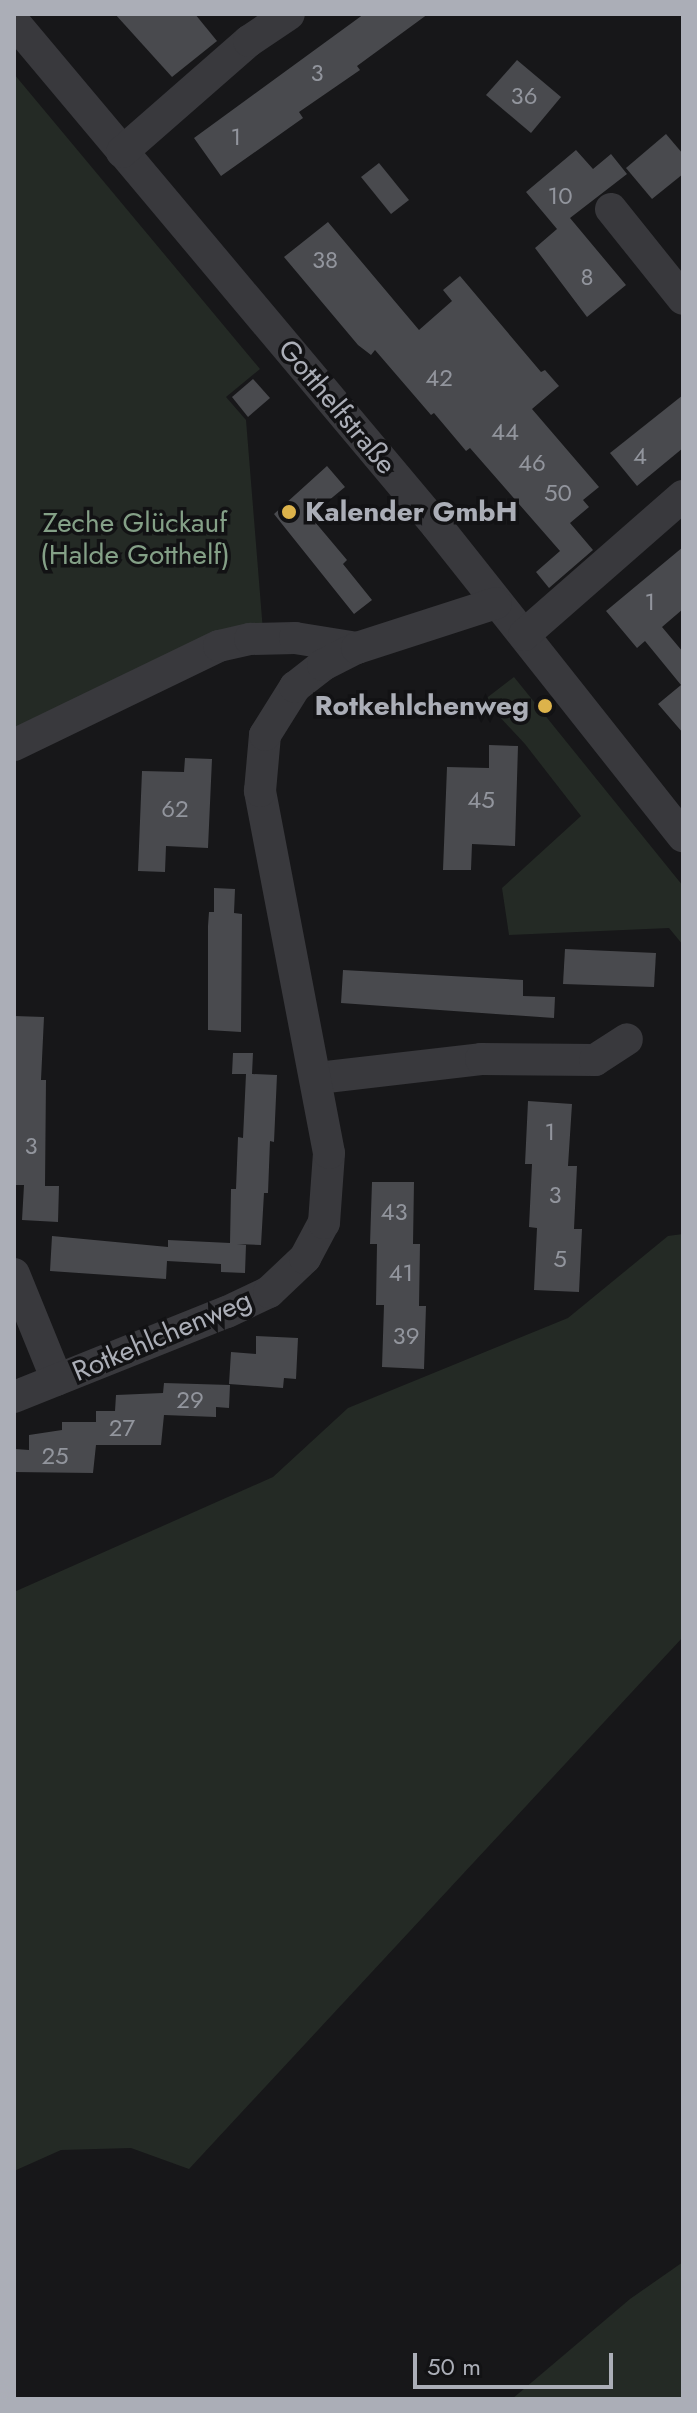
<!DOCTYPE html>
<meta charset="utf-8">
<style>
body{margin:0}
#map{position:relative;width:697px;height:2413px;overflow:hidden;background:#171719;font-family:Jost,sans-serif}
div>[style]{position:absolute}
.green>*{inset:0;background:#242a25}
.building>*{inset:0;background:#494a4e}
.minor>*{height:32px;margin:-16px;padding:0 16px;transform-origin:16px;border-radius:16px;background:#39393d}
.dots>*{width:22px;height:22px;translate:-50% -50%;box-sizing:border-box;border:4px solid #121214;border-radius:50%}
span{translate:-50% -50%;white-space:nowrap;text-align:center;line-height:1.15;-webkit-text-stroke:7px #121214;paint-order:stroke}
.number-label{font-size:24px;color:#92959d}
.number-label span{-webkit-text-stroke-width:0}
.street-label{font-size:28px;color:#abaeb7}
.poi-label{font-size:28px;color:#abaeb7;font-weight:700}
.left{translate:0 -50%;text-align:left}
.right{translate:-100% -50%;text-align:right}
.park-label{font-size:28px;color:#84a087}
.frame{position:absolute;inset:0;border:16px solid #abaeb7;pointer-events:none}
.scale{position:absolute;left:413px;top:2353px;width:200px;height:36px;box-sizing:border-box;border:4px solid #abaeb7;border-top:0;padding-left:10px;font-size:24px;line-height:28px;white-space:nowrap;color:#abaeb7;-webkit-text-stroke:6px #121214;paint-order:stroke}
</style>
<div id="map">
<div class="green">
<div style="clip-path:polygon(14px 74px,260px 369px,226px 397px,246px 420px,263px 631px,14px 734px)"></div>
<div style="clip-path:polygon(514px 677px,683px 886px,683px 945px,669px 928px,509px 935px,502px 888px,581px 816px,525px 744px,484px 700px)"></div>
<div style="clip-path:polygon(683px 1234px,683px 1637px,189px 2169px,131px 2148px,61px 2150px,14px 2171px,14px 1592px,273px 1477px,348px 1408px,568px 1318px,668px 1236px)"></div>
<div style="clip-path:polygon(683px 2262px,683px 2399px,512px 2399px,630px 2299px)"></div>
</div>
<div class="building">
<div style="clip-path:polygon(115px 14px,195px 14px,217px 41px,172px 77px)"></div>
<div style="clip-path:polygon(364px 14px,428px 14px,357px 66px,360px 70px,299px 112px,303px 118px,221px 176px,194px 138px)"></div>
<div style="clip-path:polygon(517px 60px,561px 97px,531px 133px,486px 95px)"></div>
<div style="clip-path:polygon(666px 134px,683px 154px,683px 174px,652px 199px,626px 168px)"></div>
<div style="clip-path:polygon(576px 150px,593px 169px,611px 154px,627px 174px,570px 218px,626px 285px,587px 317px,535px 248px,557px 229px,526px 192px)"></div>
<div style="clip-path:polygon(379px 163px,409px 200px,391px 214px,361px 177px)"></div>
<div style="clip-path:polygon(328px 222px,419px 330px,452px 301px,443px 290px,460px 276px,541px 372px,545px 370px,559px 386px,532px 409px,599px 487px,583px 500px,589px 507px,570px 523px,593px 550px,549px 588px,536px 572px,560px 551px,470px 448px,466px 451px,434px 413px,431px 415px,375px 350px,371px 355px,358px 345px,284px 257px)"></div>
<div style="clip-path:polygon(253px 379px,270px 398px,248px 417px,232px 397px)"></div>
<div style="clip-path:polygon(683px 395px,683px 448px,637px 486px,610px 453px)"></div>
<div style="clip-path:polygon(327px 466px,345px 487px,310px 516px,347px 560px,343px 564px,372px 600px,354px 614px,274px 514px)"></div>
<div style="clip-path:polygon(683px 547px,683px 609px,662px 627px,683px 652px,683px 733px,658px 704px,681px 685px,645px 641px,637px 648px,606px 611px)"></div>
<div style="clip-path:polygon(489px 745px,518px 746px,515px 846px,472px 844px,471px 870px,443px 870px,447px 767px,489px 768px)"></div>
<div style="clip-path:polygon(185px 758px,212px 759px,208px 848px,166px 846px,165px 872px,138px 871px,142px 771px,184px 772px)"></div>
<div style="clip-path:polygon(214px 888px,235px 889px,234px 913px,242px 914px,241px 1032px,208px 1030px,208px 926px,209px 912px,214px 912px)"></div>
<div style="clip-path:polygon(565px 949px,656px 953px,654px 987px,563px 984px)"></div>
<div style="clip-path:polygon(343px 970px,523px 980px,523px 996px,555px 997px,554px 1018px,341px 1003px)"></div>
<div style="clip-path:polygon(14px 1016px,44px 1017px,41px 1080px,46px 1080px,45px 1186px,59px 1186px,58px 1222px,22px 1220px,24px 1185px,14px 1185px)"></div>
<div style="clip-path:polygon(233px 1053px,253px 1053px,252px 1074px,277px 1075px,274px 1142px,270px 1141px,268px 1193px,264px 1193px,261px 1245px,237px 1244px,246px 1245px,245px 1273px,221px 1272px,221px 1264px,167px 1261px,166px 1279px,50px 1271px,52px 1236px,168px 1247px,168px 1240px,230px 1243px,231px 1189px,236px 1189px,238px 1137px,243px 1138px,246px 1074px,232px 1074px)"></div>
<div style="clip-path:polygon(528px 1101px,572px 1104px,568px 1166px,577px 1166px,574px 1229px,582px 1229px,579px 1292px,534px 1290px,537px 1228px,529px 1227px,532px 1164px,525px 1164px)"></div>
<div style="clip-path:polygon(372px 1182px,414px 1182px,413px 1244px,420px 1244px,419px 1306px,426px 1306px,424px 1369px,382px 1367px,384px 1305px,376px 1305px,377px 1244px,370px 1244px)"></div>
<div style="clip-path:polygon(256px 1336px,298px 1338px,296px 1379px,284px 1378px,283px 1388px,229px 1384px,231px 1352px,256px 1354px)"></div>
<div style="clip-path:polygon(164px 1383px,230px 1385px,229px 1408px,216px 1407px,216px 1417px,164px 1415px,161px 1445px,96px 1445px,93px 1473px,14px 1472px,15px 1449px,29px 1450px,29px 1435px,62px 1430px,62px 1422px,96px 1422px,96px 1411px,115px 1411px,116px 1395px,163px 1393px)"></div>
</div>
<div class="minor">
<div style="left:14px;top:22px;width:658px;rotate:49.99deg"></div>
<div style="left:437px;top:526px;width:396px;rotate:51.6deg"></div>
<div style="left:122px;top:152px;width:169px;rotate:-41.2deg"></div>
<div style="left:249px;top:41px;width:48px;rotate:-34deg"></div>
<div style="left:611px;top:209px;width:115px;rotate:51.3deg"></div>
<div style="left:524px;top:635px;width:211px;rotate:-41.2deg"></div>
<div style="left:14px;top:745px;width:228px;rotate:-25.8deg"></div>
<div style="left:219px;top:646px;width:32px;rotate:-13deg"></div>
<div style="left:250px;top:639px;width:45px;rotate:-1.3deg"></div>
<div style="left:295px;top:638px;width:63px;rotate:9.2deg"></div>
<div style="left:318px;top:1078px;width:164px;rotate:-6.6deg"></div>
<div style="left:481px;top:1059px;width:114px;rotate:0.5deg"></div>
<div style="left:595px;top:1060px;width:38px;rotate:-33deg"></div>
<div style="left:14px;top:1274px;width:114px;rotate:67.9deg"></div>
<div style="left:14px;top:1397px;width:229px;rotate:-21.8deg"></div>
<div style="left:227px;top:1312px;width:47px;rotate:-25.5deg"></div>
<div style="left:269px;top:1292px;width:50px;rotate:-43.4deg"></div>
<div style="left:305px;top:1258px;width:40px;rotate:-62deg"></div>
<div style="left:324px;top:1223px;width:70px;rotate:-85.9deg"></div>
<div style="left:329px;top:1153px;width:369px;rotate:-100.8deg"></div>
<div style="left:260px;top:791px;width:56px;rotate:-84.9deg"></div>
<div style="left:265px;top:735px;width:57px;rotate:-58deg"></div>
<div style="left:295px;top:687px;width:36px;rotate:-38deg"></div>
<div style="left:323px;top:665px;width:38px;rotate:-27deg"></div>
<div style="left:357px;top:648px;width:146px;rotate:-17.9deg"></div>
</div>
<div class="dots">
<div style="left:289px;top:512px;background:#ddb34b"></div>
<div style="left:545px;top:706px;background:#ddb34b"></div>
</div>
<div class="number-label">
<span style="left:317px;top:73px">3</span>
<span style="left:524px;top:96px">36</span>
<span style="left:236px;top:137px">1</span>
<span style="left:560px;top:196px">10</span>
<span style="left:325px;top:260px">38</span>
<span style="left:587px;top:277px">8</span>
<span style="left:439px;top:378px">42</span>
<span style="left:505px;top:432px">44</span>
<span style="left:640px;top:456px">4</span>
<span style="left:532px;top:463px">46</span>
<span style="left:558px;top:493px">50</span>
<span style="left:650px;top:602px">1</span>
<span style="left:481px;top:800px">45</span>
<span style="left:175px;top:809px">62</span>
<span style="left:550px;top:1132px">1</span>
<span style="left:31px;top:1146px">3</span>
<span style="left:555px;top:1195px">3</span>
<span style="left:394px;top:1212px">43</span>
<span style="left:560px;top:1259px">5</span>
<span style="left:401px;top:1273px">41</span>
<span style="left:406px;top:1336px">39</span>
<span style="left:190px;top:1400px">29</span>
<span style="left:122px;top:1428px">27</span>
<span style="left:55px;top:1456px">25</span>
</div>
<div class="street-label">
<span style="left:337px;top:407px;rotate:50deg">Gotthelfstraße</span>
<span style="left:162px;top:1336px;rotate:-23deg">Rotkehlchenweg</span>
</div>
<div class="poi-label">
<span class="left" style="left:305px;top:512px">Kalender GmbH</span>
<span class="right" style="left:529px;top:706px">Rotkehlchenweg</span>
</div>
<div class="park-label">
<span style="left:135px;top:539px">Zeche Glückauf<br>(Halde Gotthelf)</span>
</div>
<div class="frame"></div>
<div class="scale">50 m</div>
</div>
